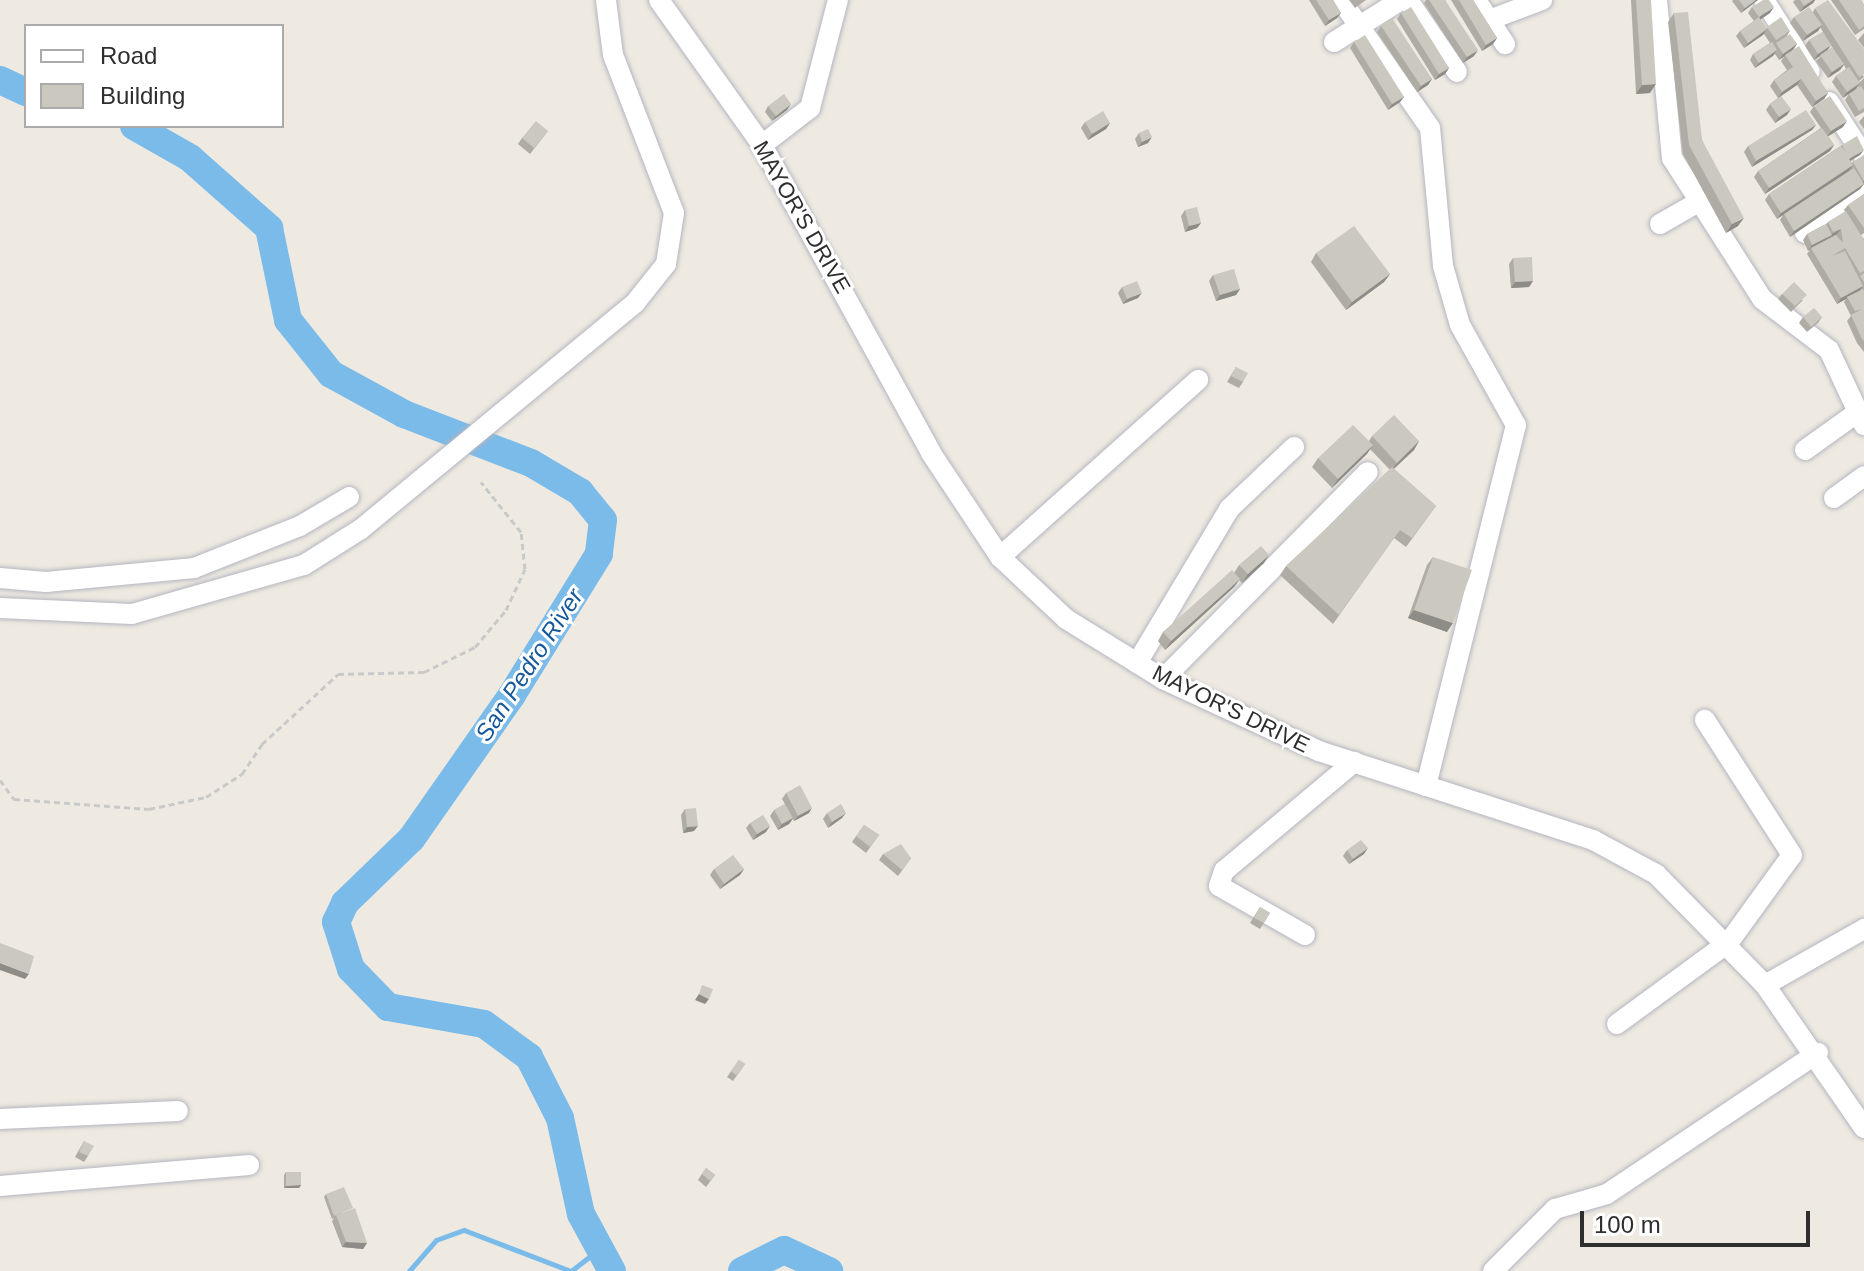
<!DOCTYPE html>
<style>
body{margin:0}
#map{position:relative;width:1864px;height:1271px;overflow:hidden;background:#eeeae1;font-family:Arial,sans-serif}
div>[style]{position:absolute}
.stream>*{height:5px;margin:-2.5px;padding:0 2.5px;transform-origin:2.5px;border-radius:2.5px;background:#7bbbe9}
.river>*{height:28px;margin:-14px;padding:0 14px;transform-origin:14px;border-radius:14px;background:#7bbbe9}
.path>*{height:3px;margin-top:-1.5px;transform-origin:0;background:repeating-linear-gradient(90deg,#c9c9c9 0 6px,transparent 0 10px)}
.roads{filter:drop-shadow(0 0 2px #b4b5c0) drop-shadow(0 0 2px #b4b5c0)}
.minor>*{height:20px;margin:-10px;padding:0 10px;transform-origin:10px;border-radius:10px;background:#fff}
.wall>*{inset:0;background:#aeaca4}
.shaded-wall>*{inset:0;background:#8d8c86}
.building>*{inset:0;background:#cac8bf}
span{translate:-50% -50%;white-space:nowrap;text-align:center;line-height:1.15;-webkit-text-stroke:6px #fff;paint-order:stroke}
.street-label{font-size:22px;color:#2e2e2e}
.water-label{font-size:24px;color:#165899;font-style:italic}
.legend{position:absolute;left:24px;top:24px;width:260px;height:104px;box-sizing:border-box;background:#fff;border:2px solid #ababab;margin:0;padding:10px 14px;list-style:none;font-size:24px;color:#2e2e2e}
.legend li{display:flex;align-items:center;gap:16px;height:40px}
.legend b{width:40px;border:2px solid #ababab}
.scale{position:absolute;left:1580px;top:1211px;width:230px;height:36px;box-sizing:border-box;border:4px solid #2e2e2e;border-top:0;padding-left:10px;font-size:24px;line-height:28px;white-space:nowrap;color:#2e2e2e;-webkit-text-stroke:6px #fff;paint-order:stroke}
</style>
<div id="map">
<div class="stream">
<div style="left:409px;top:1271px;width:41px;rotate:-48.9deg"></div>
<div style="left:436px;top:1240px;width:30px;rotate:-20deg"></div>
<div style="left:464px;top:1230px;width:115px;rotate:21deg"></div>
<div style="left:571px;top:1271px;width:39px;rotate:-38deg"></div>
</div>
<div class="river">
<div style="left:0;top:80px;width:29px;rotate:25deg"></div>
<div style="left:134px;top:126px;width:64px;rotate:29.7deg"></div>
<div style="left:190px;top:158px;width:106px;rotate:41.5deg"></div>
<div style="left:269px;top:228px;width:94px;rotate:78.3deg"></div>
<div style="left:288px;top:320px;width:69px;rotate:51.5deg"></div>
<div style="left:331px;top:374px;width:83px;rotate:28.7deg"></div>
<div style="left:404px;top:414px;width:136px;rotate:21.1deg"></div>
<div style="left:531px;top:463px;width:57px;rotate:30.6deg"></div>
<div style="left:580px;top:492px;width:36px;rotate:51deg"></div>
<div style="left:603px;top:520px;width:34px;rotate:97deg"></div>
<div style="left:599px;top:554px;width:166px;rotate:121.7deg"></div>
<div style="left:512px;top:695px;width:176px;rotate:125deg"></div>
<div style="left:411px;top:839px;width:92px;rotate:135.9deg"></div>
<div style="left:345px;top:903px;width:21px;rotate:115deg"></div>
<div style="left:336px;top:922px;width:49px;rotate:72.3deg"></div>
<div style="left:351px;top:969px;width:53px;rotate:45.8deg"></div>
<div style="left:388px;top:1007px;width:97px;rotate:10deg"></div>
<div style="left:484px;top:1024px;width:56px;rotate:36.3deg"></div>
<div style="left:529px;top:1057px;width:68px;rotate:63.1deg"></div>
<div style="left:560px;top:1118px;width:98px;rotate:77.7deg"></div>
<div style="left:581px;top:1214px;width:65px;rotate:61.5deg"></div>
<div style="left:742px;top:1271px;width:47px;rotate:-26.6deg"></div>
<div style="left:784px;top:1250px;width:50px;rotate:25deg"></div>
</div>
<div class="path">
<div style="left:0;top:780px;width:24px;rotate:54deg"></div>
<div style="left:14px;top:799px;width:135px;rotate:4.2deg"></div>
<div style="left:149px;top:809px;width:58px;rotate:-11.9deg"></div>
<div style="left:206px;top:797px;width:43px;rotate:-32.6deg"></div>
<div style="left:242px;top:774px;width:36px;rotate:-56deg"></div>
<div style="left:262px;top:744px;width:103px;rotate:-42.6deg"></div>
<div style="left:338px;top:674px;width:86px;rotate:-1.3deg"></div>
<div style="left:424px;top:672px;width:57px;rotate:-26.1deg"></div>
<div style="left:475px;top:647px;width:48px;rotate:-50deg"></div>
<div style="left:506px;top:610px;width:45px;rotate:-65.1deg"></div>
<div style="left:525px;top:569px;width:37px;rotate:-96deg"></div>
<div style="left:521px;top:532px;width:64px;rotate:-128.7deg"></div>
</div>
<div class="roads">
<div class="minor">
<div style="left:659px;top:0;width:178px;rotate:54.6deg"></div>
<div style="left:762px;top:145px;width:351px;rotate:61.2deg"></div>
<div style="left:931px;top:453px;width:125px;rotate:56.4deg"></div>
<div style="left:1000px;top:557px;width:91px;rotate:43.2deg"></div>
<div style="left:1066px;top:619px;width:114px;rotate:31.7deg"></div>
<div style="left:1163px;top:679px;width:172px;rotate:24.8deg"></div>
<div style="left:1319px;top:751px;width:288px;rotate:18deg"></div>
<div style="left:1593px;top:840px;width:72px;rotate:28.4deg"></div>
<div style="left:1656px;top:874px;width:156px;rotate:45.5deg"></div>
<div style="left:1765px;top:985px;width:174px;rotate:55.3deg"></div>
<div style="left:1341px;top:0;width:156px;rotate:55.2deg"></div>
<div style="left:1430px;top:128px;width:139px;rotate:84.6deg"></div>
<div style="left:1443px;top:266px;width:61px;rotate:73.9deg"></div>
<div style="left:1460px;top:325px;width:115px;rotate:60.8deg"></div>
<div style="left:1516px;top:425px;width:372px;rotate:104deg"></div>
<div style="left:1408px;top:0;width:87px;rotate:55.8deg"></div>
<div style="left:1476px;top:0;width:53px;rotate:56.6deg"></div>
<div style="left:1657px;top:0;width:159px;rotate:84.6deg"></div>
<div style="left:1672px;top:158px;width:167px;rotate:57.4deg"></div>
<div style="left:1762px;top:299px;width:84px;rotate:37.3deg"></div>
<div style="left:1829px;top:350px;width:83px;rotate:65deg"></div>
<div style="left:1764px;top:0;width:85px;rotate:57.4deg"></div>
<div style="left:1489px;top:20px;width:57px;rotate:-20.7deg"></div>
<div style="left:1334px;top:42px;width:79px;rotate:-32.1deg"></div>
<div style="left:1829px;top:102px;width:64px;rotate:57.1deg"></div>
<div style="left:762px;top:145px;width:61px;rotate:-37.6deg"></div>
<div style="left:810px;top:108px;width:112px;rotate:-75.5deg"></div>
<div style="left:1660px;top:224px;width:40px;rotate:-29.7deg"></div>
<div style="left:1805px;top:233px;width:72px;rotate:-35.4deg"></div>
<div style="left:1805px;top:450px;width:65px;rotate:-35.6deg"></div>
<div style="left:1834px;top:498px;width:37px;rotate:-36deg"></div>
<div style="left:1000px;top:557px;width:266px;rotate:-41.8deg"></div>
<div style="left:0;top:578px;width:46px;rotate:5deg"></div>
<div style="left:46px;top:582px;width:149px;rotate:-5.4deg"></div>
<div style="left:194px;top:568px;width:114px;rotate:-21.6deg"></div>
<div style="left:300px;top:526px;width:57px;rotate:-30.6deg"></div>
<div style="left:0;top:608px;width:132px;rotate:2.6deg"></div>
<div style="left:132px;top:614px;width:179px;rotate:-15.9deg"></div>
<div style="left:304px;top:565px;width:67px;rotate:-32.3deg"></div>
<div style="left:361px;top:529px;width:355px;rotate:-39.5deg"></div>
<div style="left:635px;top:303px;width:50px;rotate:-51.5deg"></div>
<div style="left:666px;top:264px;width:52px;rotate:-81.1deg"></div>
<div style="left:674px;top:213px;width:169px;rotate:-111.1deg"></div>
<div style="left:613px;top:55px;width:55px;rotate:-97.3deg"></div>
<div style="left:1137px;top:663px;width:179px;rotate:-59.1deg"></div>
<div style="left:1229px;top:509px;width:90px;rotate:-43.6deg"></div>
<div style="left:1163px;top:679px;width:291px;rotate:-45.3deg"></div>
<div style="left:1305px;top:935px;width:99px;rotate:-150.3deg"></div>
<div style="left:1219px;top:886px;width:16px;rotate:-72deg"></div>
<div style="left:1224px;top:871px;width:170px;rotate:-40deg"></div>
<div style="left:1765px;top:985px;width:114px;rotate:-29.5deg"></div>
<div style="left:1617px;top:1024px;width:139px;rotate:-36.2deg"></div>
<div style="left:1729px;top:942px;width:107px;rotate:-54.1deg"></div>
<div style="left:1792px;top:855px;width:161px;rotate:-122.8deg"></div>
<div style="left:0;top:1119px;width:178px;rotate:-2.6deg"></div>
<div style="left:0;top:1186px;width:250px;rotate:-4.8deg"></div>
<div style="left:1493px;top:1271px;width:88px;rotate:-45deg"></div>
<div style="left:1555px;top:1209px;width:54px;rotate:-16.1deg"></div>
<div style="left:1607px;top:1194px;width:254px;rotate:-33.8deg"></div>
</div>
</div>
<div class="wall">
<div style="clip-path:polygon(1309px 0,1333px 0,1341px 13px,1337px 18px,1325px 26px)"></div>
<div style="clip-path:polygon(1349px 0,1366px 0,1355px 8px)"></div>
<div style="clip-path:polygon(1426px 0,1445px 0,1474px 56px,1463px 63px,1424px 3px)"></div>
<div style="clip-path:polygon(1451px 0,1473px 0,1497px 38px,1493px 44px,1482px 51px)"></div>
<div style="clip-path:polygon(1631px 0,1651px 0,1650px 93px,1636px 94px)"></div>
<div style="clip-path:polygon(1733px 0,1758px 0,1741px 13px,1732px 1px)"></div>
<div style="clip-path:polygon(1795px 0,1815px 0,1813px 3px,1800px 12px,1793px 2px)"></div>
<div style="clip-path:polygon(1831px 0,1861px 0,1864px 5px,1864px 29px,1855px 35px)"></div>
<div style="clip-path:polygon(1752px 7px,1770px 13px,1760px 20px,1766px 28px,1790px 31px,1787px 36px,1797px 44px,1793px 50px,1779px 60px,1775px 54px,1755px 68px,1750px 60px,1753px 54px,1770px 43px,1764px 34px,1744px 48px,1736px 36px,1740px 31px,1754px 21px,1748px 13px)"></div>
<div style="clip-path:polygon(evenodd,1815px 8px,1864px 77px,1859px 81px,1860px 82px,1864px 78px,1864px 112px,1855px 117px,1845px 100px,1849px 94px,1859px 87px,1858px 86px,1856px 89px,1843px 98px,1832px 82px,1836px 76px,1846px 69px,1844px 65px,1840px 70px,1828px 78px,1816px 61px,1822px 55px,1814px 60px,1805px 46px,1809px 40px,1823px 32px,1820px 27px,1818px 31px,1803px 41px,1790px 23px,1794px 17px,1813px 12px,1815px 8px,1829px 42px,1837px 55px,1828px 50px,1829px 42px)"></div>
<div style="clip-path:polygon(1401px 13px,1449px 68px,1445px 74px,1435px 80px,1397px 19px)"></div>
<div style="clip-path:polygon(1674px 13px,1702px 140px,1738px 226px,1726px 233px,1683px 154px,1668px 22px)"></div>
<div style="clip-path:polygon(1381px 26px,1432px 79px,1428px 85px,1417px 92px,1377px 32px)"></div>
<div style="clip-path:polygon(1864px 33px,1864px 48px,1858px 40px)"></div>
<div style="clip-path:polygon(1354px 42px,1404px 97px,1400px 102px,1388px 110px,1350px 48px)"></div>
<div style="clip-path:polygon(1785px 55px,1828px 93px,1824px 99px,1812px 107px,1797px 85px,1781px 96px,1787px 115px,1775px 123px,1766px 110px,1770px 104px,1778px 98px,1770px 86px,1774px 80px,1787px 70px,1781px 61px)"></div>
<div style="clip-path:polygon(768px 106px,787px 110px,772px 121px,765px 112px)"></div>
<div style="clip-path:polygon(1814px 106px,1843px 127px,1828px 136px,1834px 145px,1830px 151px,1765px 194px,1754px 177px,1758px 171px,1821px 128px,1810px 112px)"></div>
<div style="clip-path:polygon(1864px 116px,1864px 129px,1859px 122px)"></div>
<div style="clip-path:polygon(1085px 122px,1110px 123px,1106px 129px,1088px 140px,1081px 128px)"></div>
<div style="clip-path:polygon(1816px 125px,1812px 130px,1752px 167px,1744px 152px,1748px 146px)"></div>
<div style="clip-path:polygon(548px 131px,530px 154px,518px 144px,522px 138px)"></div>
<div style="clip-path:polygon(1139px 133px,1148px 143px,1138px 147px,1135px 139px)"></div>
<div style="clip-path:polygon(1842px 145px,1860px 155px,1850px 161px,1852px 163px,1864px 155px,1864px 184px,1860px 189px,1790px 237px,1780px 220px,1783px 215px,1777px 219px,1765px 200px,1769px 194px)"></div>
<div style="clip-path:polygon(1864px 194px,1864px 233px,1861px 235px,1863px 239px,1864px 238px,1864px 352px,1857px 343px,1847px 321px,1851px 316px,1844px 302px,1846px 299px,1837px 304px,1807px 254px,1810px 250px,1808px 251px,1803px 240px,1807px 234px,1826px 224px,1828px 222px,1845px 212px,1844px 210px,1848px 205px)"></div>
<div style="clip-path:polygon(1185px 210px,1201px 223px,1197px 228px,1185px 232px,1181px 216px)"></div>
<div style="clip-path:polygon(1316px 253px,1390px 274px,1384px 282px,1346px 310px,1311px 262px)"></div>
<div style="clip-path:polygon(1513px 258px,1533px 281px,1529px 287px,1511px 288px,1509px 264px)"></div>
<div style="clip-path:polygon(1213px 275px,1240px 289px,1236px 295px,1216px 301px,1209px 281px)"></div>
<div style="clip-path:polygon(1122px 287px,1138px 298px,1123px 304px,1118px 293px)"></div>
<div style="clip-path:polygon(1782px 294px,1803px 300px,1791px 312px,1778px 299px)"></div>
<div style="clip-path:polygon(1803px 317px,1822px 317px,1818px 323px,1807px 332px,1799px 323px)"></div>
<div style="clip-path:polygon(1236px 367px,1243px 382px,1239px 388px,1227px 382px)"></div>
<div style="clip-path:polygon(1372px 436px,1419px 441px,1414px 450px,1394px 469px,1436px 506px,1406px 547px,1394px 538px,1333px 624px,1280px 575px,1286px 566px,1390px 470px,1370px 449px,1332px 488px,1312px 467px,1318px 458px,1369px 441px)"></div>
<div style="clip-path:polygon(1433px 557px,1447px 632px,1408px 618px,1427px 565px)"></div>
<div style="clip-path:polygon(1264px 563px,1242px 583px,1239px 580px,1234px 587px,1165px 650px,1158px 641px,1163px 632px,1234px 573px,1239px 565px)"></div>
<div style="clip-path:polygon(786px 793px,809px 813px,794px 821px,793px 819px,789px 824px,778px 830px,770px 816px,774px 810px,785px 804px,782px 799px)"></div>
<div style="clip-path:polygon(685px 809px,694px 831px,683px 833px,681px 815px)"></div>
<div style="clip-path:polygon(827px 813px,842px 818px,828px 828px,823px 819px)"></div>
<div style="clip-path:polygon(750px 823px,766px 832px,753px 840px,746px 828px)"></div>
<div style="clip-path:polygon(864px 825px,879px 835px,866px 853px,852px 842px)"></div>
<div style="clip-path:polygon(1347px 850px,1364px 854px,1349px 864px,1343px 856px)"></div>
<div style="clip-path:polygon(883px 854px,911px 858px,898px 876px,879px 860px)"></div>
<div style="clip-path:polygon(714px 869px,744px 869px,740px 875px,720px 889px,710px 875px)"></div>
<div style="clip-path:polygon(1260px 907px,1270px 913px,1260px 929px,1250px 923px)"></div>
<div style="clip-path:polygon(739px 1060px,745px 1064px,733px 1081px,727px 1077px)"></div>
<div style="clip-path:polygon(84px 1141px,88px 1156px,84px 1162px,75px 1157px)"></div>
<div style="clip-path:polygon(706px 1168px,715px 1175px,706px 1187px,698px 1180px)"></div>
<div style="clip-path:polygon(286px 1172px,301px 1185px,299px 1188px,284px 1188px,284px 1175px)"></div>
<div style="clip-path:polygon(326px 1194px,367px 1243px,363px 1249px,342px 1247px,332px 1221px,334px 1218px,332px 1219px,324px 1197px)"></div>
</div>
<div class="shaded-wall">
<div style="clip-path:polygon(1756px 0,1758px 0,1741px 13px,1745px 8px)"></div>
<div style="clip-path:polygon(1813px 0,1815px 0,1813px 3px,1800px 12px,1804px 6px)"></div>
<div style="clip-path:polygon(1774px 7px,1770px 13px,1755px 23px,1759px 17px)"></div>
<div style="clip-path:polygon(1341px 13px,1337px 18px,1325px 26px,1329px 20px)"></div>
<div style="clip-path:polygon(1822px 25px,1818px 31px,1803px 41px,1807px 35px)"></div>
<div style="clip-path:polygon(1767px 29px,1763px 35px,1744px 48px,1748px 43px)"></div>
<div style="clip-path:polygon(1497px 38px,1493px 44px,1482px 51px,1486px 45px)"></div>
<div style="clip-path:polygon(1797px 44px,1793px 50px,1779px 60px,1783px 54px)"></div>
<div style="clip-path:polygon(1831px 45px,1827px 51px,1814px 60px,1818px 54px)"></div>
<div style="clip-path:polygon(1478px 50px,1474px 56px,1463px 63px,1467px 57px)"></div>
<div style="clip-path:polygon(1777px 50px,1773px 56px,1755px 68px,1759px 63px)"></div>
<div style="clip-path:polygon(1844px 64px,1840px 70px,1828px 78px,1832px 72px)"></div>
<div style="clip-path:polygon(1449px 68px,1445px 74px,1435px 80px,1439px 74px)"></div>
<div style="clip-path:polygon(1432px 79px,1428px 85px,1417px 92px,1421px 86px)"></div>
<div style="clip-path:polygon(1801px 79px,1797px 85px,1778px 98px,1782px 92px)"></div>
<div style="clip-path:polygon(1860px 83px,1856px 89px,1843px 98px,1847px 92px)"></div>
<div style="clip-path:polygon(1656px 84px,1650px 93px,1636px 94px,1642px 85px)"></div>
<div style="clip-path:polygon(1828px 93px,1824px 99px,1812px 107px,1816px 101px)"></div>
<div style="clip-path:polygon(1404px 97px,1400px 102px,1388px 110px,1392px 104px)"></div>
<div style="clip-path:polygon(791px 104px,787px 110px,772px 121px,776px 116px)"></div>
<div style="clip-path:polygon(1791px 109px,1787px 115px,1775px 123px,1779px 117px)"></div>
<div style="clip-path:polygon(1847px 121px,1843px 127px,1827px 137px,1831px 131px)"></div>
<div style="clip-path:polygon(1110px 123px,1106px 129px,1088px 140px,1092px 134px)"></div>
<div style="clip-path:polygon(1816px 125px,1812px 130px,1752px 167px,1756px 161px)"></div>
<div style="clip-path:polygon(1152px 137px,1148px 143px,1138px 147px,1142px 142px)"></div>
<div style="clip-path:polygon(1834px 145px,1830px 151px,1765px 194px,1769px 188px)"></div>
<div style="clip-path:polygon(1864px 150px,1860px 155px,1845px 164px,1849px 159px)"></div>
<div style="clip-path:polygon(1853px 165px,1849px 171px,1777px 219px,1781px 213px)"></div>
<div style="clip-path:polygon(1864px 181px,1864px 184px,1860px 189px,1790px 237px,1794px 231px,1860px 186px)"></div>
<div style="clip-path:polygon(1744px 218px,1738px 226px,1726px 233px,1732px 224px)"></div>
<div style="clip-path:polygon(1201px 223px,1197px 228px,1185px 232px,1189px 226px)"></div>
<div style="clip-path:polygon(1841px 229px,1837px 234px,1811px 248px,1808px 251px,1812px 245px)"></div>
<div style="clip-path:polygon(1390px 274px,1384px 282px,1346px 310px,1352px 302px)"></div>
<div style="clip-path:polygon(1533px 281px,1529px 287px,1511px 288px,1515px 282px)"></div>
<div style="clip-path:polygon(1863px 286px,1859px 292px,1847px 297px,1846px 299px,1837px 304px,1841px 298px)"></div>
<div style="clip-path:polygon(1240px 289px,1236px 295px,1216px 301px,1220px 295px)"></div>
<div style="clip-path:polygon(1142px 293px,1138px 298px,1123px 304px,1127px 299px)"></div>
<div style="clip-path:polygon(1419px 441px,1414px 450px,1391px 471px,1397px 463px)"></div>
<div style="clip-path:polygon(1373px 445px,1367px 454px,1332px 488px,1338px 479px)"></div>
<div style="clip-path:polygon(1269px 555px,1264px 563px,1242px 583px,1248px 574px)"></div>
<div style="clip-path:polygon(1240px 579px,1234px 587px,1165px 650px,1171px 641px)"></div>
<div style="clip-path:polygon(1414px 610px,1453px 623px,1447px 632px,1408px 618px)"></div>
<div style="clip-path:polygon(812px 808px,809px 813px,794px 821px,798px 816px)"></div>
<div style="clip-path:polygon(846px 813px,842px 818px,828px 828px,832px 822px)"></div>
<div style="clip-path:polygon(793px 818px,789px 824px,778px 830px,782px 824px)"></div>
<div style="clip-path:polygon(698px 826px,694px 831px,683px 833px,687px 827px)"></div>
<div style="clip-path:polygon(770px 826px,766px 832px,753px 840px,757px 834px)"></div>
<div style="clip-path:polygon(1368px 848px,1364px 854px,1349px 864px,1353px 859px)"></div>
<div style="clip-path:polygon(744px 869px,740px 875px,720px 889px,724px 884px)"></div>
<div style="clip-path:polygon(0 963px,29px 974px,25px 979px,0 970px)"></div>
<div style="clip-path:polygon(699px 994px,709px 999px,705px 1004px,695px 1000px)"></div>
<div style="clip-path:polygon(301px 1185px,299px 1188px,284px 1188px,286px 1186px)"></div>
<div style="clip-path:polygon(346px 1242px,367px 1243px,363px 1249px,342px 1247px)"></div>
</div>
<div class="building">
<div style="clip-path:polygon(1316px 0,1333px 0,1341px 13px,1329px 20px)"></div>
<div style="clip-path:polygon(1429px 0,1445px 0,1478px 50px,1467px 57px)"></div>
<div style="clip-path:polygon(1459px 0,1473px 0,1497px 38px,1486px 45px)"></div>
<div style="clip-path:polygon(1636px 0,1651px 0,1656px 84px,1642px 85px)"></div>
<div style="clip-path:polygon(1739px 0,1756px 0,1745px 8px)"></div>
<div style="clip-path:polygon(1763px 0,1769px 0,1774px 7px,1759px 17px,1752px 7px)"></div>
<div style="clip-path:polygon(1800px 0,1813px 0,1804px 6px)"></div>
<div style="clip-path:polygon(1828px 0,1864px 49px,1864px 74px,1859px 77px,1815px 8px)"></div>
<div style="clip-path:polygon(1839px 0,1861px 0,1864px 5px,1864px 26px,1859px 30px)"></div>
<div style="clip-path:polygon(1411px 7px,1449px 68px,1439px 74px,1401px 13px)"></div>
<div style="clip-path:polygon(1809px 7px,1822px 25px,1807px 35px,1794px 17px)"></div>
<div style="clip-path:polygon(1688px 12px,1702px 140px,1744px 218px,1732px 224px,1689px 145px,1674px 13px)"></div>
<div style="clip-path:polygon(1759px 17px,1767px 29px,1748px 43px,1740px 31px)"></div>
<div style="clip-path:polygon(1781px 17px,1790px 31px,1776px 40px,1767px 27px)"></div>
<div style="clip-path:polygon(1392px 18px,1432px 79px,1421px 86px,1381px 26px)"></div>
<div style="clip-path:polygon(1823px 32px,1831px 45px,1818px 54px,1809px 40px)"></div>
<div style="clip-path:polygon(1790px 34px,1797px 44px,1783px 54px,1776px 43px)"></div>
<div style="clip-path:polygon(1365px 35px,1404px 97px,1392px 104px,1354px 42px)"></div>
<div style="clip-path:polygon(1772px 42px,1777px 50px,1759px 63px,1753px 54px)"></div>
<div style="clip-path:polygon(1799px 46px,1828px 93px,1816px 101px,1801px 79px,1782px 92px,1774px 80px,1793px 67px,1785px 55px)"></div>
<div style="clip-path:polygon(1832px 47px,1844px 64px,1832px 72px,1820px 55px)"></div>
<div style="clip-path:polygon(1849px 67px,1860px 83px,1847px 92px,1836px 76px)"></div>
<div style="clip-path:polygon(1861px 86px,1864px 91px,1864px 108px,1859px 111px,1849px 94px)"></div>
<div style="clip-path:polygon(784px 94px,791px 104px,776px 116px,768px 106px)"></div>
<div style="clip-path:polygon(1781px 96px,1791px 109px,1779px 117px,1770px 104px)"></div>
<div style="clip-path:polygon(1830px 96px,1847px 121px,1831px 131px,1814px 106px)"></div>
<div style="clip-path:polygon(1806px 110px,1816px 125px,1756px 161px,1748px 146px)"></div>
<div style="clip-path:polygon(1103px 111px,1110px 123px,1092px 134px,1085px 122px)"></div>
<div style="clip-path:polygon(536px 121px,548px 131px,534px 148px,522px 138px)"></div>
<div style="clip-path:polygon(1822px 128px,1834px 145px,1769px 188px,1758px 171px)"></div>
<div style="clip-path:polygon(1148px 129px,1152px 137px,1142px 142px,1139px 133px)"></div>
<div style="clip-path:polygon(1857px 136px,1864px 150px,1849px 159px,1853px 165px,1781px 213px,1769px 194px,1841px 146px,1846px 152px,1842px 145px)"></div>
<div style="clip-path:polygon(1864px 155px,1864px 181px,1853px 162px)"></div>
<div style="clip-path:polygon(1854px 168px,1864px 184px,1794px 231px,1784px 214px)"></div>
<div style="clip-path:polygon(1864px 194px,1864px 228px,1848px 205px)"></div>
<div style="clip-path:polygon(1197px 207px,1201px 223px,1189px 226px,1185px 210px)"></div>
<div style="clip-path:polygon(1846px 211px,1864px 240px,1864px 271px,1860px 273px,1845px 248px,1832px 256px,1845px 251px,1863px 286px,1841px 298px,1811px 248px,1836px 235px,1843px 243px,1841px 229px,1833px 232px,1828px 222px)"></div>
<div style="clip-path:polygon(1826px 224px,1832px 235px,1812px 245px,1807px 234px)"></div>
<div style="clip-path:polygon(1354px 226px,1390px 274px,1352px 302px,1316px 253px)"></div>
<div style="clip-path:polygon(1532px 257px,1533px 281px,1515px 282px,1513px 258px)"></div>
<div style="clip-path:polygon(1234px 269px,1240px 289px,1220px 295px,1213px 275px)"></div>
<div style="clip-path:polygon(1864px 273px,1864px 282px,1860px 276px)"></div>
<div style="clip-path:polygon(1137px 281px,1142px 293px,1127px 299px,1122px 287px)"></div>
<div style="clip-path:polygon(1794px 282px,1807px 295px,1795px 306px,1782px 294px)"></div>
<div style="clip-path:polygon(1863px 289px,1864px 291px,1864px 341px,1861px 337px,1851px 315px,1862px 309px,1855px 311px,1847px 297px)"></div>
<div style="clip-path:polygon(1814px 308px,1822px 317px,1811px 327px,1803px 317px)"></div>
<div style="clip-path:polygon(1236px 367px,1248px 373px,1243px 382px,1231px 376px)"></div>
<div style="clip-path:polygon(1394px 415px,1419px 441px,1397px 463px,1372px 436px)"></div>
<div style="clip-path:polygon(1353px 425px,1373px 445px,1338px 479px,1318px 458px)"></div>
<div style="clip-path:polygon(1392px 467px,1436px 506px,1412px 538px,1400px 530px,1339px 615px,1286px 566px)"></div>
<div style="clip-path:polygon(1261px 546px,1269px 555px,1248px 574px,1239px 565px)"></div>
<div style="clip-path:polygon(1433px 557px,1472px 570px,1453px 623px,1414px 610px)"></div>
<div style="clip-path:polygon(1232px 570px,1240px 579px,1171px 641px,1163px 632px)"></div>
<div style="clip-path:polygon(800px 785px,812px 808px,798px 816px,786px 793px)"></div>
<div style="clip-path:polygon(785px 804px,793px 818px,782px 824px,774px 810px)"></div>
<div style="clip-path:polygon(841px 804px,846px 813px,832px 822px,827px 813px)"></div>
<div style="clip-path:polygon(696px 808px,698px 826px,687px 827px,685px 809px)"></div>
<div style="clip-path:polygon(763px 815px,770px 826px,757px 834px,750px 823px)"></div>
<div style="clip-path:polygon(864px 825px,879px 835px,870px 847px,856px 836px)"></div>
<div style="clip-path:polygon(1361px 840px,1368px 848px,1353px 859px,1347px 850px)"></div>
<div style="clip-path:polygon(901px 844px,911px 858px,902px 870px,883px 854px)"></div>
<div style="clip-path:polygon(733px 855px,744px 869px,724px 884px,714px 869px)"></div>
<div style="clip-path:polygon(1260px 907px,1270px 913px,1264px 923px,1254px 918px)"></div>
<div style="clip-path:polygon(0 943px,34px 956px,29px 974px,0 963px)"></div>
<div style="clip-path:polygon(702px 985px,713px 989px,709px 999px,699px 994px)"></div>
<div style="clip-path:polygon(739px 1060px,745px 1064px,737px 1076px,731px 1071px)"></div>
<div style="clip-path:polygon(84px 1141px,94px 1146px,88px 1156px,79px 1152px)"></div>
<div style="clip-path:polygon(706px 1168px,715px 1175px,710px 1181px,702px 1174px)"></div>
<div style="clip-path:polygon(286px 1172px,301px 1172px,301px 1185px,286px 1186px)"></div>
<div style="clip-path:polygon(344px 1187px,353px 1208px,334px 1216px,326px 1194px)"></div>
<div style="clip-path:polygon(355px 1208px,367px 1243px,346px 1242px,336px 1215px)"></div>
</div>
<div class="street-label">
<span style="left:802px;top:217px;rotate:60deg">MAYOR'S DRIVE</span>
<span style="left:1231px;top:709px;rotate:26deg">MAYOR'S DRIVE</span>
</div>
<div class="water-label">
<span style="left:529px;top:665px;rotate:-57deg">San Pedro River</span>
</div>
<ul class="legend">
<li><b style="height:10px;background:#fff"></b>Road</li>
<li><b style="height:22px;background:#cac8bf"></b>Building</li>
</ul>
<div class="scale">100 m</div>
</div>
